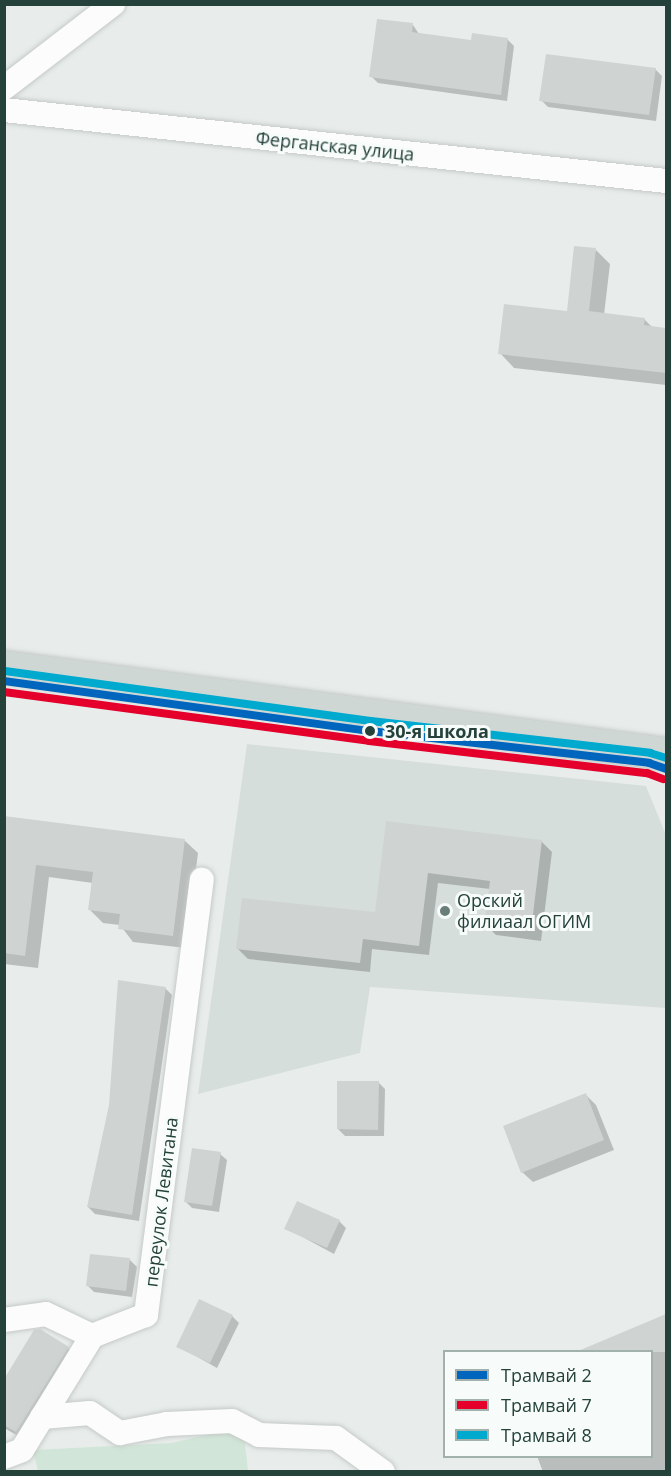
<!DOCTYPE html>
<meta charset="utf-8">
<style>
body{margin:0}
#map{position:relative;width:671px;height:1476px;overflow:hidden;background:#e8edeb;font-family:"Open Sans",sans-serif}
div>[style]{position:absolute}
.built>*{inset:0;background:#d6dedb}
.green>*{inset:0;background:#d1e6d8}
.shadow>*{inset:0;background:#0003}
.building>*{inset:0;background:#cfd4d2}
.roads{filter:drop-shadow(0 0 2px #c5cac8) drop-shadow(0 0 2px #c5cac8)}
.minor>*{height:24px;margin:-12px;padding:0 12px;transform-origin:12px;border-radius:12px;background:#fcfcfc}
.major>*{height:32px;margin:-16px;padding:0 16px;transform-origin:16px;border-radius:16px;background:#cfd7d5}
.tram-1>*{height:8px;margin:-4px;padding:0 4px;transform-origin:4px;border-radius:4px;background:#0065bd}
.tram-2>*{height:8px;margin:-4px;padding:0 4px;transform-origin:4px;border-radius:4px;background:#e4002b}
.tram-3>*{height:8px;margin:-4px;padding:0 4px;transform-origin:4px;border-radius:4px;background:#00a9ce}
.dots>*{width:16px;height:16px;translate:-50% -50%;box-sizing:border-box;border:3px solid #f7fbf9;border-radius:50%}
span{translate:-50% -50%;white-space:nowrap;text-align:center;line-height:1.15;-webkit-text-stroke:6px #f7fbf9;paint-order:stroke}
.street-label{font-size:18px;color:#24423a}
.stop-label{font-size:18px;color:#24423a;font-weight:700}
.left{translate:0 -50%;text-align:left}
.poi-label{font-size:18px;color:#24423a}
.frame{position:absolute;inset:0;border:6px solid #24423a;pointer-events:none}
.legend{position:absolute;left:443px;top:1350px;width:210px;height:108px;box-sizing:border-box;background:#f7fbf9;border:2px solid #a3b1ad;margin:0;padding:8px 10px;list-style:none;font-size:18px;color:#24423a}
.legend li{display:flex;align-items:center;gap:12px;height:30px}
.legend b{width:30px;border:2px solid #a3b1ad}
</style>
<div id="map">
<div class="built">
<div style="clip-path:polygon(247px 744px,646px 786px,666px 835px,666px 1008px,370px 987px,360px 1053px,198px 1094px)"></div>
</div>
<div class="green">
<div style="clip-path:polygon(243px 1426px,248px 1471px,38px 1471px,33px 1450px,172px 1443px)"></div>
</div>
<div class="shadow">
<div style="clip-path:polygon(413px 25px,419px 34px,472px 42px,507px 39px,514px 46px,507px 101px,378px 83px,371px 76px)"></div>
<div style="clip-path:polygon(655px 69px,662px 76px,656px 121px,548px 107px,541px 100px)"></div>
<div style="clip-path:polygon(596px 250px,610px 264px,604px 315px,644px 319px,653px 328px,666px 330px,666px 385px,514px 368px,500px 353px,568px 312px)"></div>
<div style="clip-path:polygon(4px 818px,184px 840px,198px 853px,186px 948px,133px 942px,120px 925px,103px 923px,90px 910px,93px 883px,49px 877px,38px 968px,4px 964px)"></div>
<div style="clip-path:polygon(387px 823px,541px 841px,552px 852px,541px 941px,496px 935px,486px 925px,490px 889px,438px 883px,429px 955px,372px 949px,370px 972px,248px 959px,238px 949px,376px 914px)"></div>
<div style="clip-path:polygon(165px 988px,172px 995px,139px 1221px,95px 1214px,88px 1207px)"></div>
<div style="clip-path:polygon(378px 1082px,385px 1089px,384px 1136px,345px 1136px,338px 1129px)"></div>
<div style="clip-path:polygon(586px 1095px,596px 1105px,614px 1150px,533px 1182px,522px 1172px)"></div>
<div style="clip-path:polygon(220px 1154px,227px 1160px,219px 1212px,192px 1208px,185px 1201px)"></div>
<div style="clip-path:polygon(339px 1221px,346px 1228px,334px 1254px,286px 1228px)"></div>
<div style="clip-path:polygon(130px 1260px,137px 1267px,132px 1297px,94px 1292px,87px 1285px)"></div>
<div style="clip-path:polygon(232px 1316px,239px 1323px,217px 1368px,178px 1346px)"></div>
<div style="clip-path:polygon(666px 1316px,666px 1472px,543px 1472px,537px 1456px,652px 1456px,652px 1352px,582px 1352px)"></div>
<div style="clip-path:polygon(68px 1348px,78px 1358px,27px 1441px,4px 1428px,4px 1382px)"></div>
</div>
<div class="building">
<div style="clip-path:polygon(377px 19px,413px 23px,412px 32px,471px 40px,472px 33px,508px 38px,501px 95px,369px 77px)"></div>
<div style="clip-path:polygon(546px 54px,656px 68px,649px 115px,539px 101px)"></div>
<div style="clip-path:polygon(574px 246px,596px 248px,589px 311px,645px 318px,644px 325px,666px 328px,666px 373px,498px 354px,504px 304px,567px 311px)"></div>
<div style="clip-path:polygon(4px 816px,185px 839px,173px 936px,118px 929px,120px 914px,88px 910px,93px 872px,36px 865px,25px 956px,4px 953px)"></div>
<div style="clip-path:polygon(386px 821px,542px 840px,531px 931px,484px 926px,490px 881px,428px 873px,419px 946px,363px 939px,360px 963px,236px 949px,242px 898px,375px 912px)"></div>
<div style="clip-path:polygon(118px 980px,166px 987px,132px 1215px,87px 1207px,109px 1105px)"></div>
<div style="clip-path:polygon(337px 1081px,379px 1081px,378px 1130px,337px 1129px)"></div>
<div style="clip-path:polygon(586px 1093px,604px 1140px,521px 1173px,503px 1126px)"></div>
<div style="clip-path:polygon(192px 1148px,221px 1152px,212px 1206px,184px 1202px)"></div>
<div style="clip-path:polygon(297px 1201px,340px 1220px,327px 1248px,284px 1229px)"></div>
<div style="clip-path:polygon(90px 1254px,130px 1258px,126px 1291px,86px 1286px)"></div>
<div style="clip-path:polygon(199px 1299px,233px 1315px,210px 1363px,176px 1347px)"></div>
<div style="clip-path:polygon(666px 1314px,666px 1352px,579px 1352px,578px 1351px)"></div>
<div style="clip-path:polygon(40px 1329px,69px 1347px,16px 1432px,4px 1425px,4px 1379px,34px 1330px)"></div>
</div>
<div class="roads">
<div class="minor">
<div style="left:4px;top:88px;width:138px;rotate:-37.6deg"></div>
<div style="left:4px;top:110px;width:666px;rotate:6.12deg"></div>
<div style="left:4px;top:1320px;width:42px;rotate:-8.1deg"></div>
<div style="left:46px;top:1314px;width:51px;rotate:25.6deg"></div>
<div style="left:42px;top:1417px;width:48px;rotate:-4.8deg"></div>
<div style="left:90px;top:1413px;width:36px;rotate:34deg"></div>
<div style="left:120px;top:1433px;width:48px;rotate:-10.8deg"></div>
<div style="left:167px;top:1424px;width:65px;rotate:-2.6deg"></div>
<div style="left:232px;top:1421px;width:30px;rotate:27deg"></div>
<div style="left:259px;top:1435px;width:77px;rotate:2.2deg"></div>
<div style="left:336px;top:1438px;width:58px;rotate:35.9deg"></div>
<div style="left:4px;top:1457px;width:19px;rotate:-21deg"></div>
<div style="left:22px;top:1450px;width:134px;rotate:-58.4deg"></div>
<div style="left:92px;top:1336px;width:58px;rotate:-21.3deg"></div>
<div style="left:146px;top:1315px;width:439px;rotate:-82.7deg"></div>
</div>
<div class="major">
<div style="left:4px;top:667px;width:668px;rotate:7.49deg"></div>
</div>
</div>
<div class="tram-1">
<div style="left:4px;top:681px;width:369px;rotate:7.8deg"></div>
<div style="left:370px;top:731px;width:281px;rotate:6.5deg"></div>
<div style="left:649px;top:763px;width:18px;rotate:19deg"></div>
</div>
<div class="tram-2">
<div style="left:4px;top:692px;width:368px;rotate:7.6deg"></div>
<div style="left:369px;top:741px;width:280px;rotate:6.6deg"></div>
<div style="left:647px;top:773px;width:17px;rotate:21deg"></div>
</div>
<div class="tram-3">
<div style="left:5px;top:671px;width:369px;rotate:7.8deg"></div>
<div style="left:371px;top:721px;width:281px;rotate:6.5deg"></div>
<div style="left:650px;top:753px;width:17px;rotate:17deg"></div>
</div>
<div class="dots">
<div style="left:370px;top:731px;background:#24423a"></div>
<div style="left:445px;top:911px;background:#697e78"></div>
</div>
<div class="street-label">
<span style="left:335px;top:146px;rotate:6deg">Ферганская улица</span>
<span style="left:161px;top:1202px;rotate:-83deg">переулок Левитана</span>
</div>
<div class="stop-label">
<span class="left" style="left:385px;top:731px">30-я школа</span>
</div>
<div class="poi-label">
<span class="left" style="left:457px;top:911px">Орский<br>филиаал ОГИМ</span>
</div>
<div class="frame"></div>
<ul class="legend">
<li><b style="height:8px;background:#0065bd"></b>Трамвай 2</li>
<li><b style="height:8px;background:#e4002b"></b>Трамвай 7</li>
<li><b style="height:8px;background:#00a9ce"></b>Трамвай 8</li>
</ul>
</div>
